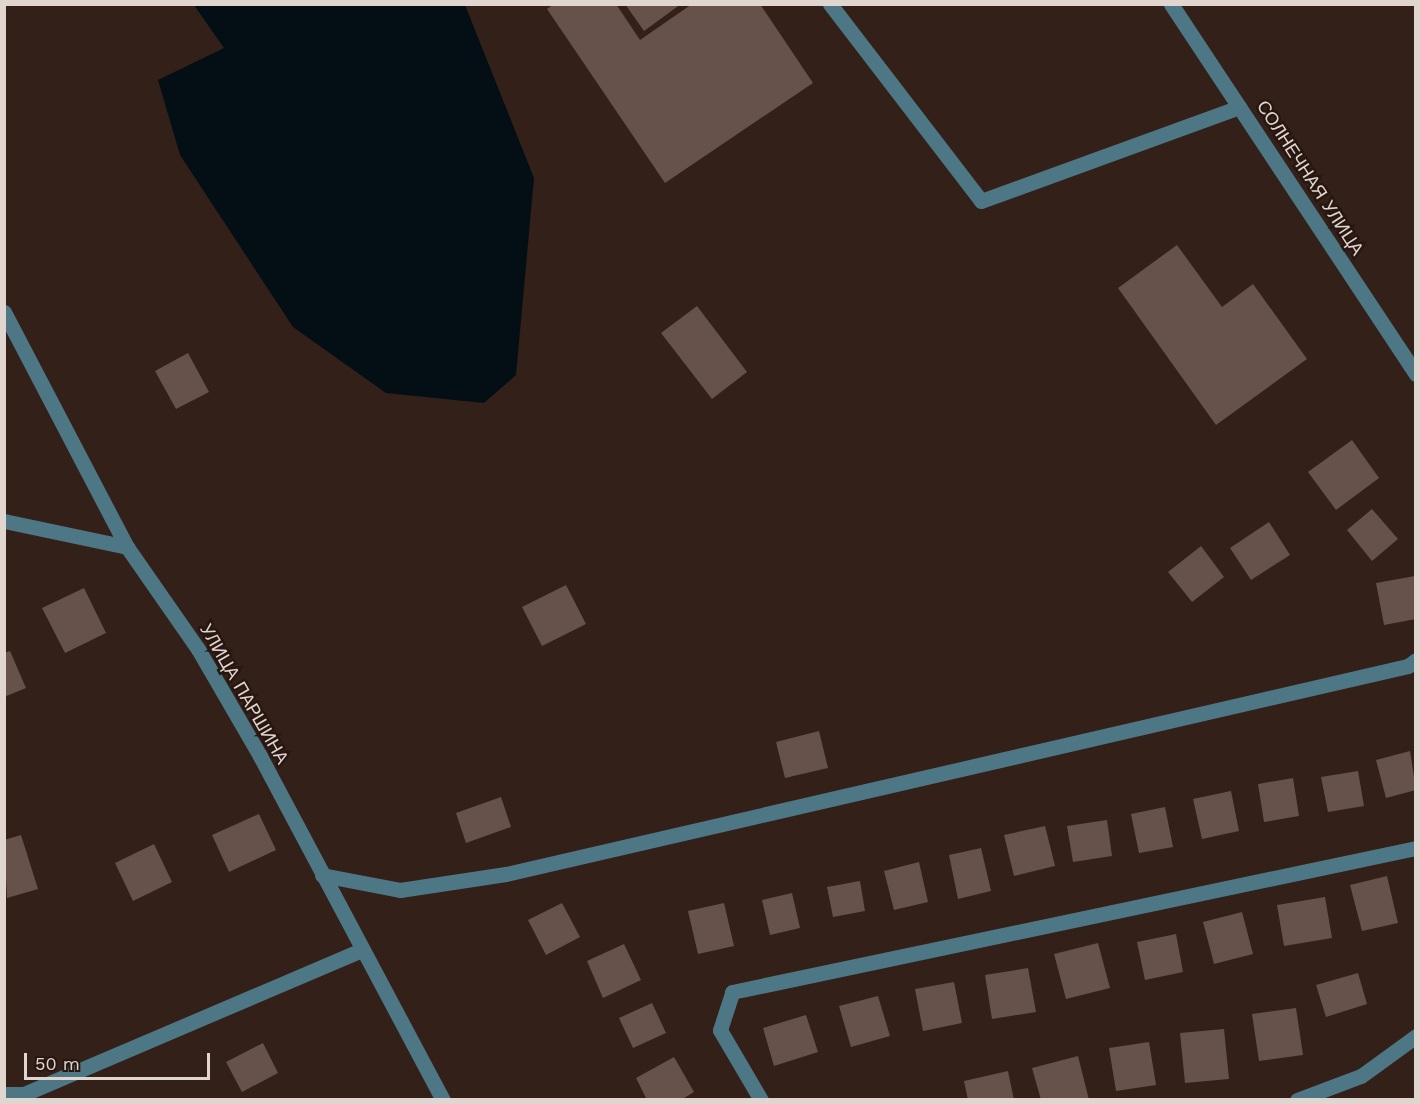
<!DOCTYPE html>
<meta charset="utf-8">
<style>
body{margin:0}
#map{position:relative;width:1420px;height:1104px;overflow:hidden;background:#322019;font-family:"Work Sans",sans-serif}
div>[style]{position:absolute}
.water>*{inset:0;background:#030f14}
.building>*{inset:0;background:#66524a}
.minor>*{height:15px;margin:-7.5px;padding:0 7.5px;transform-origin:7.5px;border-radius:7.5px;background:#4e7785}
span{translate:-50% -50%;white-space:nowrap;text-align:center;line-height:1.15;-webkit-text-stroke:5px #271710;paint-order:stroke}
.street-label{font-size:18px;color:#e1d5d0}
.frame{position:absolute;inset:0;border:6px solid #e1d5d0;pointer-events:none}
.scale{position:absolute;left:24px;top:1053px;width:186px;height:27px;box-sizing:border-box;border:3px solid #e1d5d0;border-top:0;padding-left:8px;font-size:18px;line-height:21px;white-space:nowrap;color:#e1d5d0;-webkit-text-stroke:4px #271710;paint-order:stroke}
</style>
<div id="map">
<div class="water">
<div style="clip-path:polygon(194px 5px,465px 5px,534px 178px,516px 375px,484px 403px,386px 393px,293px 327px,180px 155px,158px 80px,224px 48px)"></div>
</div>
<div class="building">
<div style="clip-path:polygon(554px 4px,616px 4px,640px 40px,692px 4px,760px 4px,813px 83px,665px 183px,547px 9px)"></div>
<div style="clip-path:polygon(625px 4px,681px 4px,644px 31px)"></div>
<div style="clip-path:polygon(1177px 245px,1222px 307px,1253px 284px,1307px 359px,1216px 425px,1118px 288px)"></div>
<div style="clip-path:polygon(697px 306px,747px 372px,712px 399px,661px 333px)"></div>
<div style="clip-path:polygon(188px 353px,209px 392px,176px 409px,155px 371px)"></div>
<div style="clip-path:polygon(1352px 440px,1379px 478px,1336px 510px,1308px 472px)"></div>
<div style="clip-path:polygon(1372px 509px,1398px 539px,1372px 561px,1347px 530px)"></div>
<div style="clip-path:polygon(1269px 522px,1290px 555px,1251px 580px,1230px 548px)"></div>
<div style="clip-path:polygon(1201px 546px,1224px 577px,1192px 602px,1168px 572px)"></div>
<div style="clip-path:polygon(1415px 576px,1416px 619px,1384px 625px,1376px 583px)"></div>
<div style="clip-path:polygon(566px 585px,586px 624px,542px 646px,522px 607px)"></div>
<div style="clip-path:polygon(84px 588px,106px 633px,65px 653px,42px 608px)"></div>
<div style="clip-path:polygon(10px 651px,26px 688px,4px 697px,4px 653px)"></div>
<div style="clip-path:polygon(819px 731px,828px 768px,785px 778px,776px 742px)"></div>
<div style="clip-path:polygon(1410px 751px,1416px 790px,1386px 798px,1376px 760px)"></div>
<div style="clip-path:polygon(1358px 771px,1364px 806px,1328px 812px,1321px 777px)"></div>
<div style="clip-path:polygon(1293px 778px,1299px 816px,1264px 822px,1258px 784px)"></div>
<div style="clip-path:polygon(1231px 791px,1239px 831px,1202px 839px,1193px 799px)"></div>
<div style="clip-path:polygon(501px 797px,511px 827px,466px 843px,456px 813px)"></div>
<div style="clip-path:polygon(1165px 807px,1173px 847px,1139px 853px,1131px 814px)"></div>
<div style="clip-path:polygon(259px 814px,276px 850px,229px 872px,212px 835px)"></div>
<div style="clip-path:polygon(1107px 820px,1112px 856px,1073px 862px,1067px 826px)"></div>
<div style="clip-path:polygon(1045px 826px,1055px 866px,1014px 876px,1004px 835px)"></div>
<div style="clip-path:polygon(21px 835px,38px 889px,7px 898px,4px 840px)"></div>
<div style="clip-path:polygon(154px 844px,172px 882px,133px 901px,115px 863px)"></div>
<div style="clip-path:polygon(981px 848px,991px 891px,958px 899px,949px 855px)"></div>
<div style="clip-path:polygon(919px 862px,928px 902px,894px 910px,884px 871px)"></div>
<div style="clip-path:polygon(1387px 876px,1398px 923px,1362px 931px,1350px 885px)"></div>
<div style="clip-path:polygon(860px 881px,865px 911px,833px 917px,827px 887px)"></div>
<div style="clip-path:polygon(792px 893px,800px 928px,770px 935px,762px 900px)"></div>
<div style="clip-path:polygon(1325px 897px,1332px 938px,1284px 946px,1277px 905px)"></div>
<div style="clip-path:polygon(562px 903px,580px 937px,546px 955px,528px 920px)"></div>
<div style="clip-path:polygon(724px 903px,734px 946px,698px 954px,688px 911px)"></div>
<div style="clip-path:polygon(1242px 912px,1253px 954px,1214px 964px,1203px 922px)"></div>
<div style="clip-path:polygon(1176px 934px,1183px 972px,1145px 980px,1137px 942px)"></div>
<div style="clip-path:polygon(1098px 943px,1110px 988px,1066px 999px,1054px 954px)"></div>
<div style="clip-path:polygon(624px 944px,641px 980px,603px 998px,587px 961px)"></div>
<div style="clip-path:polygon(1028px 968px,1036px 1012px,992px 1019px,985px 975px)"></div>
<div style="clip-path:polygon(1358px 973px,1367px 1004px,1326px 1017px,1316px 985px)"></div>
<div style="clip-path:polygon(954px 982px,962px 1023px,923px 1031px,915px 989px)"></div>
<div style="clip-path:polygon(878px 996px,890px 1036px,851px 1047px,839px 1006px)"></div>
<div style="clip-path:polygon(652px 1003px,666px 1033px,633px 1048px,619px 1018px)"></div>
<div style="clip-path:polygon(1296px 1008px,1303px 1055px,1259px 1061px,1252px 1014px)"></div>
<div style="clip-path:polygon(806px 1015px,818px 1052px,774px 1066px,763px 1028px)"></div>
<div style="clip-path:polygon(1224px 1029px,1229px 1079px,1185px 1083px,1180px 1033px)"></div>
<div style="clip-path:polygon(1149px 1042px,1156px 1085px,1116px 1091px,1109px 1048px)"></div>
<div style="clip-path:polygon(263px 1043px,278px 1073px,242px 1092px,226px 1062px)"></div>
<div style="clip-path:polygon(1078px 1056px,1089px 1100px,1041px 1100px,1032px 1068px)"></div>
<div style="clip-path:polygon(674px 1057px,694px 1092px,681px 1100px,647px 1100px,636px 1078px)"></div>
<div style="clip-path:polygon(1008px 1071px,1014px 1100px,968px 1100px,964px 1081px)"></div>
</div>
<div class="minor">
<div style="left:830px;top:4px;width:248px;rotate:52.5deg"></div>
<div style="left:981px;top:201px;width:275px;rotate:-20deg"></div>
<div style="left:1171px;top:4px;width:444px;rotate:56.5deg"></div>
<div style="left:4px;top:312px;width:265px;rotate:62.4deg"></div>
<div style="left:127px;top:547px;width:124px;rotate:55.2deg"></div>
<div style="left:198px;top:649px;width:124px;rotate:59.9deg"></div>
<div style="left:260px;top:756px;width:390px;rotate:62deg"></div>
<div style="left:4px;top:521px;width:126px;rotate:11.9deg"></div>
<div style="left:322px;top:875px;width:79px;rotate:10.9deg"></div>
<div style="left:400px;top:890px;width:107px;rotate:-8.6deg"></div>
<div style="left:506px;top:874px;width:926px;rotate:-12.99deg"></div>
<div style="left:1408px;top:666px;width:10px;rotate:-37deg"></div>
<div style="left:4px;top:1094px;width:20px"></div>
<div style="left:24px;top:1094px;width:367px;rotate:-23.1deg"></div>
<div style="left:761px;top:1100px;width:81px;rotate:-120.4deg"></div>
<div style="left:720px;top:1030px;width:40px;rotate:-72deg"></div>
<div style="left:732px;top:992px;width:699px;rotate:-11.89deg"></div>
<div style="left:1297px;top:1100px;width:68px;rotate:-20.6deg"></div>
<div style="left:1361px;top:1076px;width:68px;rotate:-36deg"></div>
</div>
<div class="street-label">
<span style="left:1310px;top:178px;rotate:57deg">СОЛНЕЧНАЯ УЛИЦА</span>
<span style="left:244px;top:694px;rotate:60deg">УЛИЦА ПАРШИНА</span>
</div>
<div class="frame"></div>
<div class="scale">50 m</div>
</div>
